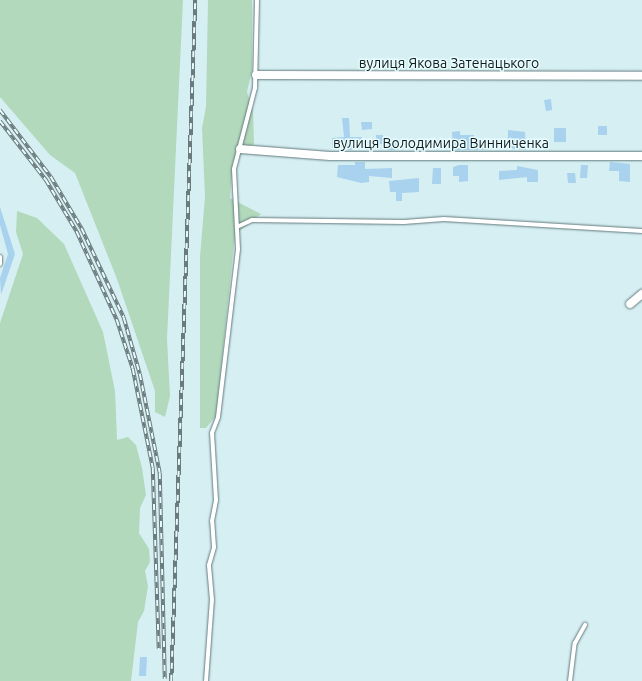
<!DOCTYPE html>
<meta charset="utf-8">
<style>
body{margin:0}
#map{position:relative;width:642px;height:681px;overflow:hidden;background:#d6eff3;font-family:Ubuntu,sans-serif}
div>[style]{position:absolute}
.green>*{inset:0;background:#b2d9bb}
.building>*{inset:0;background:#a8d2ed}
.roads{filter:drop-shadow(0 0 1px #63797d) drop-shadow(0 0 1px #63797d)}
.service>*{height:4px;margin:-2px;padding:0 2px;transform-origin:2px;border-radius:2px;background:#fff}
.minor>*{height:8px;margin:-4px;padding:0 4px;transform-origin:4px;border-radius:4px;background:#fff}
.rail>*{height:3.5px;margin-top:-1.75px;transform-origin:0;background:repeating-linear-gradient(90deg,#e7fcff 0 6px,#6b7b7d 0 12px);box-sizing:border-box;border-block:1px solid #6b7b7d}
span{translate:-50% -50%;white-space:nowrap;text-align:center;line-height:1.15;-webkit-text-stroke:3px #e7fcff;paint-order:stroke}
.street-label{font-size:14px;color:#121b1c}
</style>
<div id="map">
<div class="green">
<div style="clip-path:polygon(0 0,183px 0,167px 339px,170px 396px,165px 417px,155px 412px,155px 391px,117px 279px,75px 173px,50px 155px,0 97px)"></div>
<div style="clip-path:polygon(208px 0,252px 0,252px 70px,247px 92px,253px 111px,254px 144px,233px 161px,230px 198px,261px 214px,235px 235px,216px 416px,206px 428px,200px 428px,200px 257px,205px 197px,202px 128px,206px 107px)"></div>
<div style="clip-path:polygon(17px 211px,37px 218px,64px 244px,103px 332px,115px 391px,117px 440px,128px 437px,136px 445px,142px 468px,146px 495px,140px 508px,139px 533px,149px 549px,150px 562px,145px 571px,148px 586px,144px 611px,138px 622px,131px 681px,0 681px,0 323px,23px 254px,16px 232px)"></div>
</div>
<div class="building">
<div style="clip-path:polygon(551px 99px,552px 110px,546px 111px,544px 100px)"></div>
<div style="clip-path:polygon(342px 118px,349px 118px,350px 137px,362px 137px,361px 148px,353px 148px,353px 150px,347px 150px,347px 147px,332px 148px,332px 138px,344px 137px)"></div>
<div style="clip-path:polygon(361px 122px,372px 122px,372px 129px,362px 130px)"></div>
<div style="clip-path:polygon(598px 126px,607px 126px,607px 135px,598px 135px)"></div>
<div style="clip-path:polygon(554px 128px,566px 128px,566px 142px,554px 142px)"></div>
<div style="clip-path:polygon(508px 130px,525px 132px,526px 150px,508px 148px)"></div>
<div style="clip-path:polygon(460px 131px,460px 135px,474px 135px,474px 141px,490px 142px,489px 150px,453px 150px,452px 132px)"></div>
<div style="clip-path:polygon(376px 135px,383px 135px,383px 144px,376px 144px)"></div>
<div style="clip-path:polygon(388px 140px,396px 140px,395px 150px,387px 150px)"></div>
<div style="clip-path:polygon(355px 162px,365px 162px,365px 169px,392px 168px,392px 178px,369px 176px,369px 182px,361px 183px,337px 177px,338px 165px,355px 165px)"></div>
<div style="clip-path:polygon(610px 162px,630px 164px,630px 182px,619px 181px,619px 171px,609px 171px)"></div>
<div style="clip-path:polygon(459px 165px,468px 165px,468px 181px,459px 182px,459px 176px,453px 176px,453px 167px)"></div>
<div style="clip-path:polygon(581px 165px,588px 165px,587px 178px,580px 178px)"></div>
<div style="clip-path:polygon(517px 166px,538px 170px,538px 182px,527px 182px,527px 177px,499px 180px,499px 171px,517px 170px)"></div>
<div style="clip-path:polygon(433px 168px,441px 168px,441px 184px,432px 184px)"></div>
<div style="clip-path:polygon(567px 173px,575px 173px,576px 183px,568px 183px)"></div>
<div style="clip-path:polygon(419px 178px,419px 192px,402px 193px,402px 201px,396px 201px,396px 192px,390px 192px,389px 181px)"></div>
<div style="clip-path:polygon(0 207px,15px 254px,1px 295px,0 278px,8px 254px,0 225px)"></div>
<div style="clip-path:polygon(140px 657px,147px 657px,146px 676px,139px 676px)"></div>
</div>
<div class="roads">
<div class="service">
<div style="left:239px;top:226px;width:14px;rotate:-25deg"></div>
<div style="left:252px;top:220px;width:152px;rotate:0.8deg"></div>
<div style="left:404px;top:222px;width:40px;rotate:-4.3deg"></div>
<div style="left:444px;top:219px;width:198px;rotate:3.5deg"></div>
<div style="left:0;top:257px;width:7px;rotate:90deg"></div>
<div style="left:206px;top:681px;width:81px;rotate:-85.8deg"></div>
<div style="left:212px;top:600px;width:35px;rotate:-95deg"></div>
<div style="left:209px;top:565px;width:19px;rotate:-74deg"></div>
<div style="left:214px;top:547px;width:26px;rotate:-94deg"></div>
<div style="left:212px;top:521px;width:21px;rotate:-79deg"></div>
<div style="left:216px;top:500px;width:67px;rotate:-93.4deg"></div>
<div style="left:212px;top:433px;width:17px;rotate:-69deg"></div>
<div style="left:218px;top:417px;width:169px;rotate:-83.2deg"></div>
<div style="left:238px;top:249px;width:80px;rotate:-92.9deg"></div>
<div style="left:234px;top:169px;width:84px;rotate:-75.5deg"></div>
<div style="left:255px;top:88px;width:88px;rotate:-88.7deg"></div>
<div style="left:570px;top:681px;width:38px;rotate:-83deg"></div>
<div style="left:575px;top:643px;width:21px;rotate:-61deg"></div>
</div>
<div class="minor">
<div style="left:256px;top:75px;width:386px;rotate:0.1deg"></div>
<div style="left:240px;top:149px;width:90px;rotate:4.4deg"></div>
<div style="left:330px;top:156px;width:312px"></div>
<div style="left:630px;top:304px;width:16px;rotate:-40deg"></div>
</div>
</div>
<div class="rail">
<div style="left:0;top:110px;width:84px;rotate:52.7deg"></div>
<div style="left:51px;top:177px;width:61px;rotate:59.2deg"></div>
<div style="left:82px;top:229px;width:98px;rotate:64.7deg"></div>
<div style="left:124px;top:318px;width:58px;rotate:74.1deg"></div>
<div style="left:140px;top:374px;width:101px;rotate:78.6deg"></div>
<div style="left:160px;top:473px;width:206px;rotate:88.6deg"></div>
<div style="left:0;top:121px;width:75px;rotate:52.1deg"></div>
<div style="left:46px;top:180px;width:61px;rotate:59.2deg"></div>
<div style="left:77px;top:232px;width:97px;rotate:65.6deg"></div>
<div style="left:117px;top:320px;width:52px;rotate:71.9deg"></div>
<div style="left:133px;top:369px;width:101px;rotate:78.6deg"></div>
<div style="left:153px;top:468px;width:181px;rotate:88.1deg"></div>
<div style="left:171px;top:681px;width:681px;rotate:-87.98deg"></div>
</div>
<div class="street-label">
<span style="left:449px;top:63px">вулиця Якова Затенацького</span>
<span style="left:441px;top:143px">вулиця Володимира Винниченка</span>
</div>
</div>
